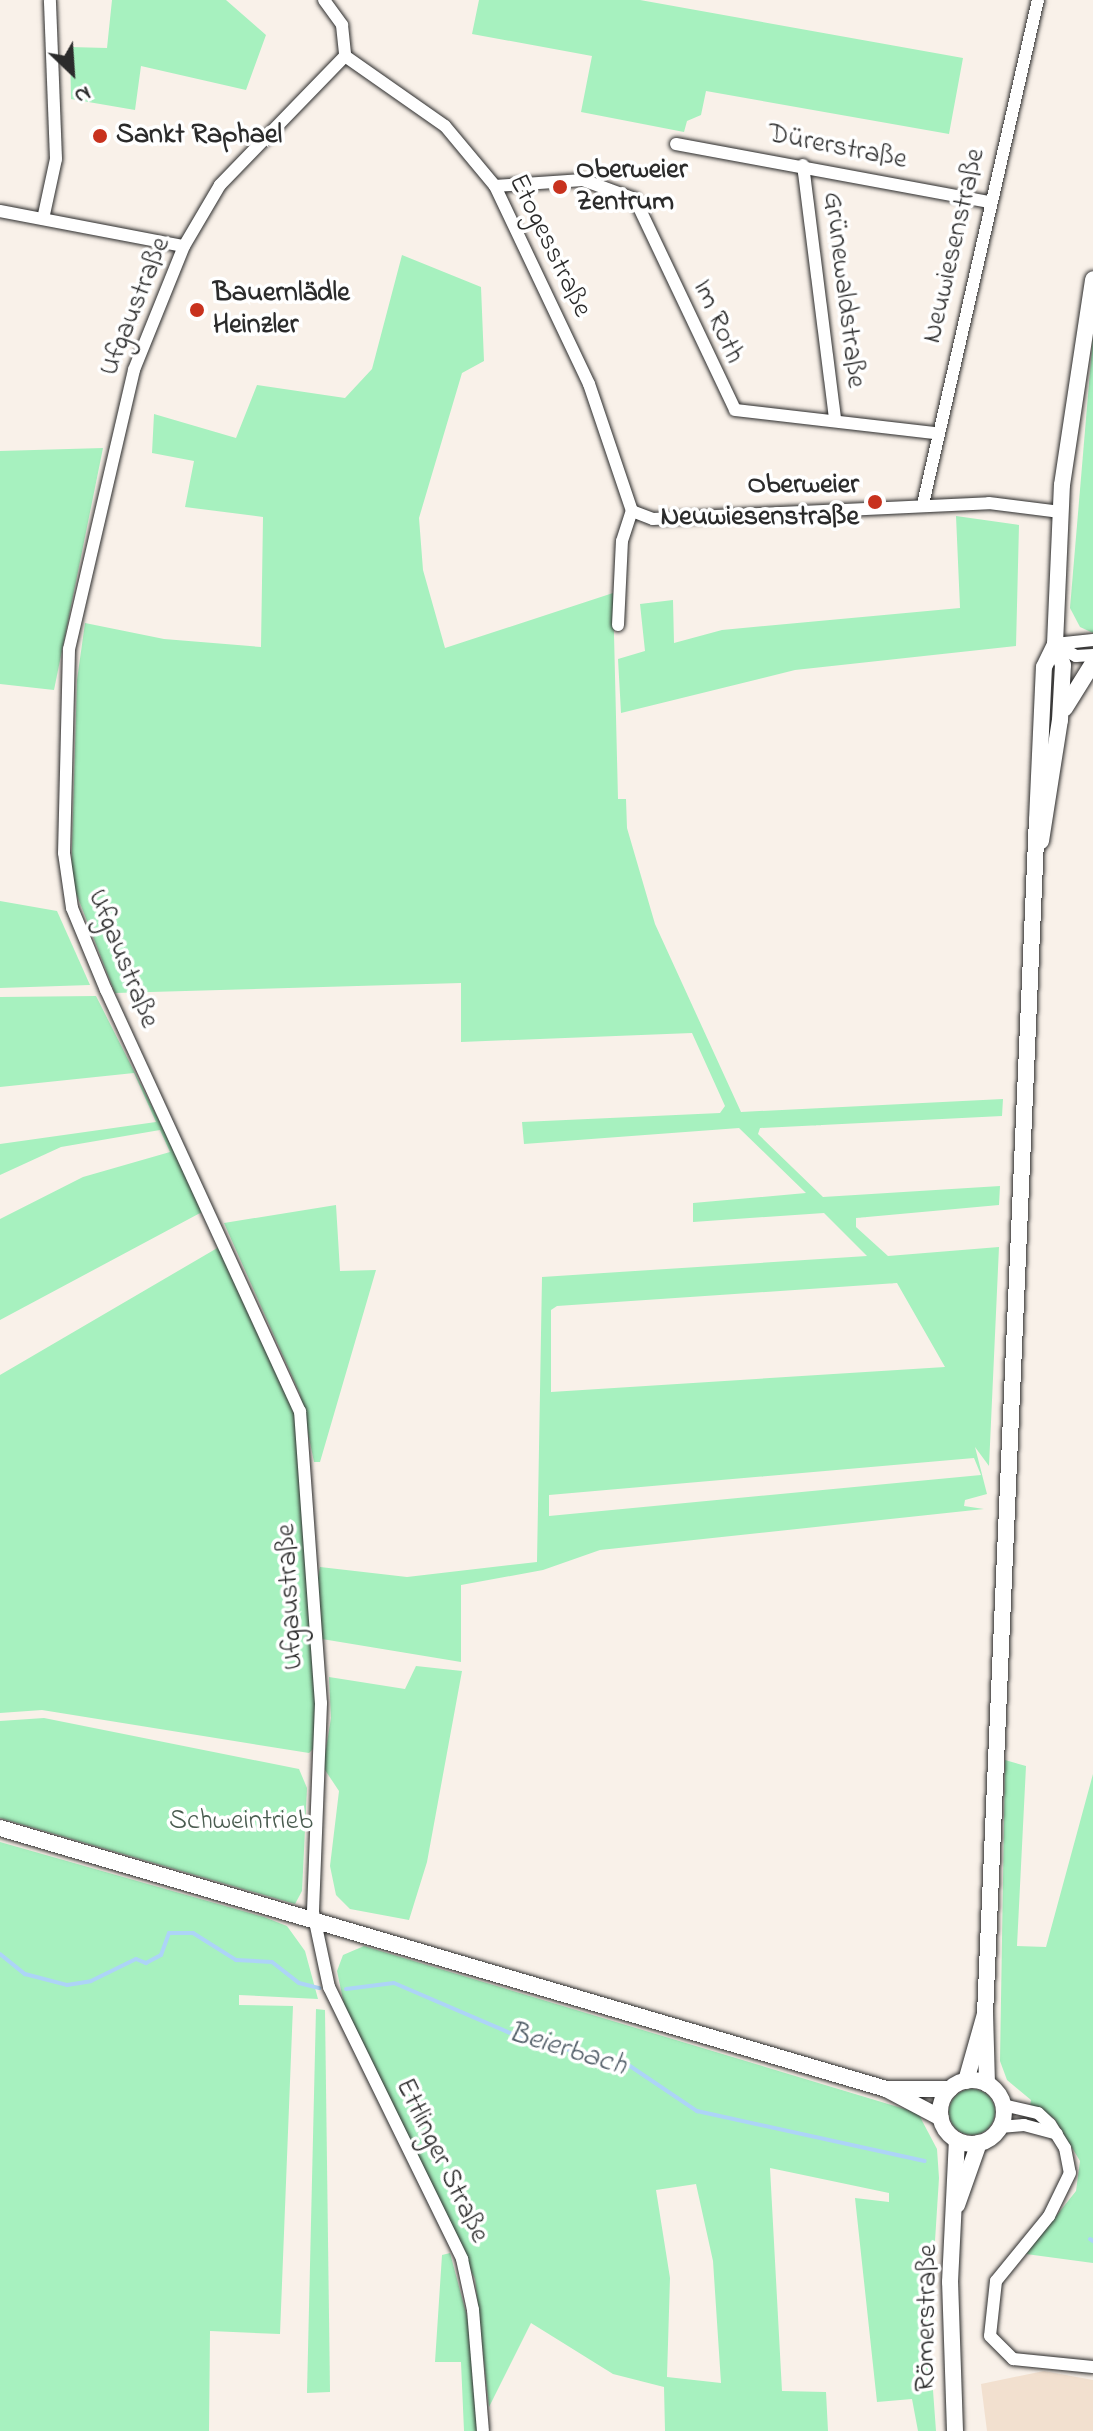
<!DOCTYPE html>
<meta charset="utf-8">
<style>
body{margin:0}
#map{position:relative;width:1093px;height:2431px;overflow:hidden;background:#f9f1e9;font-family:"Indie Flower",sans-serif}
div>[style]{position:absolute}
.built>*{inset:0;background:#f2e0cf}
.green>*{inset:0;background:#a7f1bf}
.round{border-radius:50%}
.stream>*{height:4px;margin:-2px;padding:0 2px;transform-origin:2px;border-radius:2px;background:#add4f7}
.roads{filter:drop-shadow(0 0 2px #2b2b2b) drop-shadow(0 0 2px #2b2b2b)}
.street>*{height:12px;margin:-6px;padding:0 6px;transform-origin:6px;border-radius:6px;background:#fff}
.secondary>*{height:16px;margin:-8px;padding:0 8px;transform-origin:8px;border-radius:8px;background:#fff}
.secondary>.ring{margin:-8px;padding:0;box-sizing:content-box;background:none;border:16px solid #fff;border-radius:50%}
.dots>*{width:22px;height:22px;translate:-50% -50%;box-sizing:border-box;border:4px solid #fff;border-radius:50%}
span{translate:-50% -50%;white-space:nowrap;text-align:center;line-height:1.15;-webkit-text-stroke:7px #fff;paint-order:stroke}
.poi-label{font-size:28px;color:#2b2b2b;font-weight:700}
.left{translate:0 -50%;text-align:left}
.right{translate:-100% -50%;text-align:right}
.street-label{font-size:28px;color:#2b2b2b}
.park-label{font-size:28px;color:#4a5c50}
.water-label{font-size:30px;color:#525e68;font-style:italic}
.north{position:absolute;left:32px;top:32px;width:80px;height:80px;-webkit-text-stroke:6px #fff;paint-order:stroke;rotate:155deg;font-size:22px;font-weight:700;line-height:32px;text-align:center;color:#2b2b2b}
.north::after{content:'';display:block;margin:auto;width:28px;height:36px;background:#2b2b2b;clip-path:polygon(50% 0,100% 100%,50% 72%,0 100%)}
</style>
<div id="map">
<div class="built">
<div style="clip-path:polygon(1044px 2371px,1093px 2380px,1093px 2431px,987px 2431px,981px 2384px)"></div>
</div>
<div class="green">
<div style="clip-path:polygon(112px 0,226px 0,266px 35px,246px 90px,141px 66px,135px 110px,71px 99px,70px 47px,107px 48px)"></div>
<div style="clip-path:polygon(479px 0,640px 0,963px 58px,949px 134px,706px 91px,701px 115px,687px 121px,684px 132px,581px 112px,592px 56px,472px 34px)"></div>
<div style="clip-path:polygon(evenodd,402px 255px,481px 287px,484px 361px,462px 373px,419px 518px,423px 570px,445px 648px,613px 593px,618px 799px,626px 799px,627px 828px,655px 924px,741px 1112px,1003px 1099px,1002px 1116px,760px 1128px,758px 1134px,823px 1197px,1000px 1186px,999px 1205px,856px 1218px,856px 1227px,888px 1256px,999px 1247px,989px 1466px,975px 1447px,987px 1494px,965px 1500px,964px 1506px,984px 1509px,600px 1550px,543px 1570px,461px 1585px,461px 1662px,322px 1639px,318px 1578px,320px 1567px,407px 1577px,537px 1562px,542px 1277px,867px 1256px,824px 1213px,693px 1222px,693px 1203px,806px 1193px,739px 1128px,524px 1144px,522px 1122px,720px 1113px,725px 1106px,692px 1033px,461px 1042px,461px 983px,115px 993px,71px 880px,77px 680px,85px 623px,164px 639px,261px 647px,263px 517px,185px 507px,194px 461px,152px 453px,154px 414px,236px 438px,257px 385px,345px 398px,372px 369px,402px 255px,897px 1283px,945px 1367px,551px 1392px,551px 1310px,557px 1306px,897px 1283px,402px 255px,974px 1458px,981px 1475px,549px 1516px,549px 1495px,974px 1458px)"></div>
<div style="clip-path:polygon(1093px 336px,1093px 633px,1080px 627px,1070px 608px)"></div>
<div style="clip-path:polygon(103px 448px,54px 690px,0 684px,0 451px)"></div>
<div style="clip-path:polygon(956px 516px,1019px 525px,1016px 646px,795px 670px,621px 713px,618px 659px,645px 651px,640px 604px,673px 600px,674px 643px,722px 630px,960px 608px)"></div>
<div style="clip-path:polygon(0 901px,57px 911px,90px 985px,0 988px)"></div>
<div style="clip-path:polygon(96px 996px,221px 1243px,295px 1413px,316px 1699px,315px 1747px,309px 1753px,42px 1710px,0 1713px,0 1375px,219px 1247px,202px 1212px,0 1320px,0 1219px,83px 1177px,170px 1152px,160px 1130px,61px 1147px,0 1175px,0 1144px,156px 1122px,134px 1073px,0 1087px,0 997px)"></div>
<div style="clip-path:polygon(336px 1205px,340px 1271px,376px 1270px,320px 1462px,314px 1462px,300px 1394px,224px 1223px)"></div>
<div style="clip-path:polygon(416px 1666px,462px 1671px,427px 1862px,409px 1920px,350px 1909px,336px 1895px,330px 1866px,339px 1791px,323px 1767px,331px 1718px,329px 1677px,405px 1689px)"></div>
<div style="clip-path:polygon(44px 1718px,299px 1769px,307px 1788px,302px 1891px,295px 1904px,0 1818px,0 1721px)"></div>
<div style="clip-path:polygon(1005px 1760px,1026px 1766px,1017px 1946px,1046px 1947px,1093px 1774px,1093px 2263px,1026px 2254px,1076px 2191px,1080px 2161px,1054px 2118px,1030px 2107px,1031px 2100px,1007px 2080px,1000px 2061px)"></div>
<div style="clip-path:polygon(0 1842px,264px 1917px,287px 1926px,305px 1951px,318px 1999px,239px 1995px,239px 2005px,293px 2006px,280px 2334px,210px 2331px,209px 2431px,0 2431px)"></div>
<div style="clip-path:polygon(evenodd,364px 1946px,918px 2113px,937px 2149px,939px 2178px,929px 2336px,936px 2431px,918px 2431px,912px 2399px,877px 2402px,855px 2198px,889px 2202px,889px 2193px,770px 2168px,782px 2391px,826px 2392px,828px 2431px,665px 2431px,664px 2387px,613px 2374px,531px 2323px,489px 2407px,475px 2279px,345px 2009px,337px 1971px,343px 1955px,364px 1946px,696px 2184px,713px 2261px,721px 2383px,667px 2377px,670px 2278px,656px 2190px,696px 2184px)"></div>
<div style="clip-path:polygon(316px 2009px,325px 2010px,330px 2392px,307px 2393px)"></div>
<div class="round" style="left:949px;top:2089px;width:46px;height:46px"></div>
<div style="clip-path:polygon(450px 2253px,469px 2324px,477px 2431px,464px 2431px,461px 2362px,435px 2362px,442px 2255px)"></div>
</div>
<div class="stream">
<div style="left:0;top:1954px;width:32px;rotate:39deg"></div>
<div style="left:25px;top:1974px;width:43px;rotate:14.7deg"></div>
<div style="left:67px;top:1985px;width:24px;rotate:-9deg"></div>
<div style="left:91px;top:1981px;width:50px;rotate:-26.1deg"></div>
<div style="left:136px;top:1959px;width:11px;rotate:22deg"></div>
<div style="left:146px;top:1963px;width:17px;rotate:-28deg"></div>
<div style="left:161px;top:1955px;width:23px;rotate:-70deg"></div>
<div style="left:169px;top:1933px;width:24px"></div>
<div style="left:193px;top:1933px;width:51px;rotate:32.1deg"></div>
<div style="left:236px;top:1960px;width:36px;rotate:3deg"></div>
<div style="left:272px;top:1962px;width:34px;rotate:38deg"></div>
<div style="left:299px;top:1983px;width:21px;rotate:14deg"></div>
<div style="left:346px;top:1989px;width:48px;rotate:-7.1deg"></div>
<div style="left:394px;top:1983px;width:151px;rotate:23.3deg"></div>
<div style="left:533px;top:2043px;width:90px;rotate:10.9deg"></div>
<div style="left:621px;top:2060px;width:92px;rotate:33.9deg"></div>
<div style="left:697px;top:2111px;width:233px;rotate:12.4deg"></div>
<div style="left:1090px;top:2239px;width:4px;rotate:34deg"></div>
</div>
<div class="roads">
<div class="street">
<div style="left:324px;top:0;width:31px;rotate:54deg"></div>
<div style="left:342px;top:25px;width:31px;rotate:84deg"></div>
<div style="left:345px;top:56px;width:180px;rotate:134.1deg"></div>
<div style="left:220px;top:185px;width:71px;rotate:120.5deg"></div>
<div style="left:184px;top:246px;width:134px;rotate:112deg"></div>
<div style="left:134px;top:370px;width:286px;rotate:103.1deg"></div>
<div style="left:69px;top:649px;width:204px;rotate:91.4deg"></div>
<div style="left:64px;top:853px;width:56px;rotate:81.7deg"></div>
<div style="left:72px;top:908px;width:89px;rotate:67.5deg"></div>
<div style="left:106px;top:990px;width:464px;rotate:65.3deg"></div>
<div style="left:300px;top:1411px;width:293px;rotate:85.9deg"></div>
<div style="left:321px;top:1703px;width:209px;rotate:92.2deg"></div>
<div style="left:313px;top:1912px;width:77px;rotate:78deg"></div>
<div style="left:329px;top:1987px;width:303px;rotate:63.9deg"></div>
<div style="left:462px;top:2259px;width:52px;rotate:77.8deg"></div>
<div style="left:473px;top:2310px;width:121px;rotate:85.3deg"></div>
<div style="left:345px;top:56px;width:122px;rotate:35deg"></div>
<div style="left:445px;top:126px;width:78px;rotate:50.2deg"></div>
<div style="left:495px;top:186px;width:219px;rotate:64.6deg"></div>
<div style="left:589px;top:384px;width:134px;rotate:71.3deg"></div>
<div style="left:632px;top:511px;width:22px;rotate:21deg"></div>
<div style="left:653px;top:519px;width:336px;rotate:-2.7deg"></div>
<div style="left:989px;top:503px;width:72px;rotate:7.2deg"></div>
<div style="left:676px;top:144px;width:319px;rotate:10.5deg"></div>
<div style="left:803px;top:165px;width:257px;rotate:82.8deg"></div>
<div style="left:495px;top:186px;width:88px;rotate:-3.9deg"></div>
<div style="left:583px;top:180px;width:55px;rotate:20.1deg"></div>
<div style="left:635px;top:199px;width:233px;rotate:64.6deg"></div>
<div style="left:735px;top:410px;width:201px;rotate:6.6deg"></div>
<div style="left:0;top:211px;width:187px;rotate:10.8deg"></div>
<div style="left:43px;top:219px;width:61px;rotate:-77.8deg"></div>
<div style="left:56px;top:159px;width:159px;rotate:-92.2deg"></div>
<div style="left:923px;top:504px;width:517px;rotate:-77.15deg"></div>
<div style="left:618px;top:625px;width:84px;rotate:-87.3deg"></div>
<div style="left:622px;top:541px;width:32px;rotate:-72deg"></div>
<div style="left:1055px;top:644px;width:24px;rotate:30deg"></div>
<div style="left:1076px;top:656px;width:17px;rotate:-3deg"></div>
<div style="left:1055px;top:644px;width:38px;rotate:-6deg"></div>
<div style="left:1003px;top:2105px;width:36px;rotate:13deg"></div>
<div style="left:1038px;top:2113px;width:16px;rotate:43deg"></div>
<div style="left:1050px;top:2124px;width:28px;rotate:58deg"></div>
<div style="left:1065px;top:2148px;width:25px;rotate:79deg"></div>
<div style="left:1070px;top:2173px;width:48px;rotate:116deg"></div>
<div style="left:1049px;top:2216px;width:84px;rotate:129.2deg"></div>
<div style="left:996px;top:2281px;width:55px;rotate:96.2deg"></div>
<div style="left:990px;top:2336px;width:33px;rotate:45deg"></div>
<div style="left:1013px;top:2359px;width:80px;rotate:5.7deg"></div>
<div style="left:1000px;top:2127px;width:24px;rotate:-5deg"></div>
<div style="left:1024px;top:2125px;width:34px;rotate:15deg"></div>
</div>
<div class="secondary">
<div style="left:1065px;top:708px;width:53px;rotate:-58.1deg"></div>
<div style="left:1041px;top:841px;width:122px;rotate:-81.1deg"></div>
<div style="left:1060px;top:720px;width:55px;rotate:-86.9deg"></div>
<div style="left:1063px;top:665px;width:22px;rotate:-111deg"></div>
<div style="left:1055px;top:644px;width:159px;rotate:-87.5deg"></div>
<div style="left:1062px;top:485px;width:208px;rotate:-81.4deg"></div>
<div style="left:0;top:1828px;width:924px;rotate:16.41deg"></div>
<div style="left:886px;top:2089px;width:62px;rotate:27.8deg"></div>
<div class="ring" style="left:940px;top:2080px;width:48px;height:48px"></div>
<div style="left:966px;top:2081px;width:70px;rotate:-74.2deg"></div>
<div style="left:987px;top:2084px;width:70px;rotate:-91.6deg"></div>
<div style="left:985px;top:2014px;width:1195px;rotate:-87.51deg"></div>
<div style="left:1037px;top:820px;width:153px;rotate:-87.4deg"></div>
<div style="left:1044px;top:667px;width:25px;rotate:-64deg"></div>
<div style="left:886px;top:2089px;width:64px"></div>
<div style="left:957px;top:2205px;width:66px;rotate:-70.5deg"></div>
<div style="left:955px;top:2431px;width:149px;rotate:-91.9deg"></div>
<div style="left:950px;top:2282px;width:142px;rotate:-87.2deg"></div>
</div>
</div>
<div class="dots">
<div style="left:100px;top:136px;background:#c8321e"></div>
<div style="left:560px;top:187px;background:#c8321e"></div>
<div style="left:197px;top:310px;background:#c8321e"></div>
<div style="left:875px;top:502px;background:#c8321e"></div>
</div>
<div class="poi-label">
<span class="left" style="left:116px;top:136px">Sankt Raphael</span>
<span class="left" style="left:576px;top:187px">Oberweier<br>Zentrum</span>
<span class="left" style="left:213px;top:310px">Bauernlädle<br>Heinzler</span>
<span class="right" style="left:859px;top:502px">Oberweier<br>Neuwiesenstraße</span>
</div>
<div class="street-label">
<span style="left:837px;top:148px;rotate:11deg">Dürerstraße</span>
<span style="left:549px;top:246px;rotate:64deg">Etogesstraße</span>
<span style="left:955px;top:246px;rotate:-77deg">Neuwiesenstraße</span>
<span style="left:843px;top:290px;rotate:83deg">Grünewaldstraße</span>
<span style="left:136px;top:307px;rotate:-68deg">Ufgaustraße</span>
<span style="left:717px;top:322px;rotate:66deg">Im Roth</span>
<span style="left:122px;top:959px;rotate:68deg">Ufgaustraße</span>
<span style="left:291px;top:1597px;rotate:-93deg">Ufgaustraße</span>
<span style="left:441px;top:2161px;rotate:64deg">Ettlinger Straße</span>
<span style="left:928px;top:2318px;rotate:-89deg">Römerstraße</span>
</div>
<div class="park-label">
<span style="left:241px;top:1822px">Schweintrieb</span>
</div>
<div class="water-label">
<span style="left:567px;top:2050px;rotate:17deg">Beierbach</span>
</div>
<div class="north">N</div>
</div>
